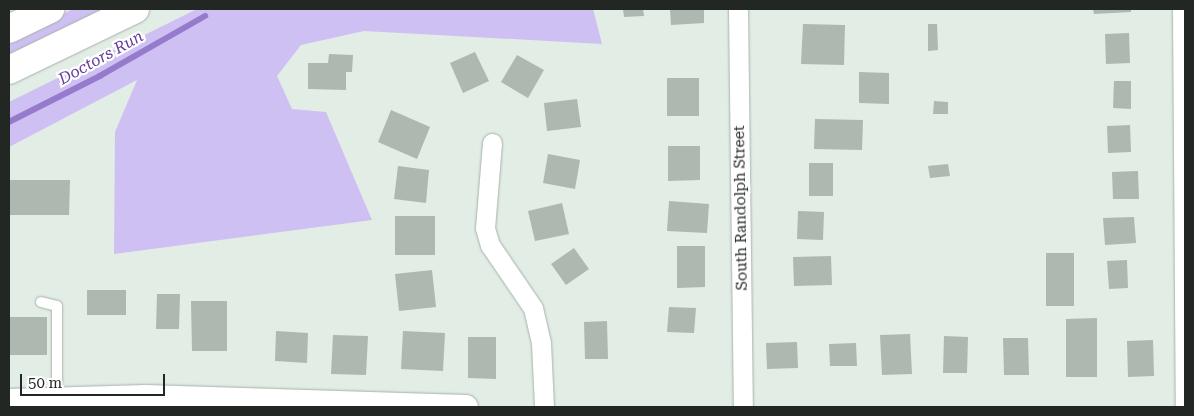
<!DOCTYPE html>
<style>
body{margin:0}
#map{position:relative;width:1194px;height:416px;overflow:hidden;background:#e2ede5;font-family:"Roboto Serif",serif}
div>[style]{position:absolute}
.green>*{inset:0;background:#cfc0f3}
.stream>*{height:5.5px;margin:-2.75px;padding:0 2.75px;transform-origin:2.75px;border-radius:2.75px;background:#967bcd}
.building>*{inset:0;background:#acb8b0}
.roads{filter:drop-shadow(0 0 1px #a7b2aa) drop-shadow(0 0 1px #a7b2aa)}
.service>*{height:10px;margin:-5px;padding:0 5px;transform-origin:5px;border-radius:5px;background:#fff}
.minor>*{height:19px;margin:-9.5px;padding:0 9.5px;transform-origin:9.5px;border-radius:9.5px;background:#fff}
.tertiary>*{height:24px;margin:-12px;padding:0 12px;transform-origin:12px;border-radius:12px;background:#fff}
.secondary>*{height:28px;margin:-14px;padding:0 14px;transform-origin:14px;border-radius:14px;background:#fff}
span{translate:-50% -50%;white-space:nowrap;text-align:center;line-height:1.15;-webkit-text-stroke:4.5px #fff;paint-order:stroke}
.street-label{font-size:15px;color:#232724}
.water-label{font-size:16px;color:#623c9d;font-style:italic}
.frame{position:absolute;inset:0;border:10px solid #232724;pointer-events:none}
.scale{position:absolute;left:20px;top:374px;width:145px;height:22px;box-sizing:border-box;border:2px solid #232724;border-top:0;padding-left:6px;font-size:15px;line-height:18px;white-space:nowrap;color:#232724;-webkit-text-stroke:4px #fff;paint-order:stroke}
</style>
<div id="map">
<div class="green">
<div style="clip-path:polygon(73px 9px,115px 9px,9px 59px,9px 40px)"></div>
<div style="clip-path:polygon(197px 9px,593px 9px,602px 44px,364px 31px,301px 45px,277px 76px,292px 109px,326px 112px,372px 220px,114px 254px,115px 132px,137px 80px,9px 147px,9px 102px)"></div>
</div>
<div class="stream">
<div style="left:9px;top:122px;width:102px;rotate:-26.8deg"></div>
<div style="left:100px;top:76px;width:121px;rotate:-29.7deg"></div>
</div>
<div class="building">
<div style="clip-path:polygon(623px 9px,643px 9px,644px 16px,624px 17px)"></div>
<div style="clip-path:polygon(670px 9px,704px 9px,704px 23px,671px 25px)"></div>
<div style="clip-path:polygon(1093px 9px,1131px 9px,1131px 12px,1094px 14px)"></div>
<div style="clip-path:polygon(803px 24px,845px 25px,844px 65px,801px 64px)"></div>
<div style="clip-path:polygon(928px 24px,937px 24px,938px 50px,928px 51px)"></div>
<div style="clip-path:polygon(1129px 33px,1130px 63px,1106px 64px,1105px 34px)"></div>
<div style="clip-path:polygon(475px 52px,489px 81px,463px 93px,450px 63px)"></div>
<div style="clip-path:polygon(329px 54px,353px 55px,352px 72px,346px 72px,346px 90px,308px 89px,308px 63px,328px 63px)"></div>
<div style="clip-path:polygon(517px 55px,544px 70px,528px 98px,501px 82px)"></div>
<div style="clip-path:polygon(859px 72px,889px 73px,889px 104px,859px 103px)"></div>
<div style="clip-path:polygon(667px 78px,699px 78px,699px 116px,667px 116px)"></div>
<div style="clip-path:polygon(1114px 81px,1131px 81px,1131px 109px,1113px 108px)"></div>
<div style="clip-path:polygon(577px 99px,581px 127px,547px 131px,544px 103px)"></div>
<div style="clip-path:polygon(934px 101px,948px 102px,948px 114px,933px 114px)"></div>
<div style="clip-path:polygon(391px 110px,430px 127px,417px 159px,378px 142px)"></div>
<div style="clip-path:polygon(815px 119px,863px 120px,862px 150px,814px 149px)"></div>
<div style="clip-path:polygon(1130px 125px,1131px 152px,1108px 153px,1107px 126px)"></div>
<div style="clip-path:polygon(668px 146px,700px 146px,700px 180px,668px 181px)"></div>
<div style="clip-path:polygon(548px 154px,580px 160px,575px 189px,543px 183px)"></div>
<div style="clip-path:polygon(809px 163px,833px 163px,833px 196px,809px 196px)"></div>
<div style="clip-path:polygon(948px 164px,950px 176px,930px 178px,928px 166px)"></div>
<div style="clip-path:polygon(398px 166px,429px 170px,426px 203px,394px 199px)"></div>
<div style="clip-path:polygon(1138px 171px,1139px 199px,1113px 199px,1112px 172px)"></div>
<div style="clip-path:polygon(9px 180px,70px 180px,69px 215px,9px 215px)"></div>
<div style="clip-path:polygon(669px 201px,709px 204px,707px 233px,667px 231px)"></div>
<div style="clip-path:polygon(562px 203px,569px 234px,535px 241px,528px 211px)"></div>
<div style="clip-path:polygon(798px 211px,824px 212px,823px 240px,797px 239px)"></div>
<div style="clip-path:polygon(395px 216px,435px 216px,435px 255px,395px 255px)"></div>
<div style="clip-path:polygon(1134px 217px,1136px 243px,1105px 245px,1103px 218px)"></div>
<div style="clip-path:polygon(677px 246px,705px 246px,705px 287px,677px 288px)"></div>
<div style="clip-path:polygon(574px 248px,589px 269px,566px 285px,551px 264px)"></div>
<div style="clip-path:polygon(1046px 253px,1074px 253px,1074px 306px,1046px 306px)"></div>
<div style="clip-path:polygon(831px 256px,832px 285px,794px 286px,793px 257px)"></div>
<div style="clip-path:polygon(1127px 260px,1128px 288px,1109px 289px,1107px 261px)"></div>
<div style="clip-path:polygon(432px 270px,436px 307px,399px 311px,395px 274px)"></div>
<div style="clip-path:polygon(87px 290px,126px 290px,126px 315px,87px 315px)"></div>
<div style="clip-path:polygon(157px 294px,180px 294px,179px 329px,156px 329px)"></div>
<div style="clip-path:polygon(191px 301px,227px 301px,227px 351px,192px 351px)"></div>
<div style="clip-path:polygon(669px 307px,696px 308px,694px 333px,667px 332px)"></div>
<div style="clip-path:polygon(9px 317px,47px 317px,47px 355px,9px 355px)"></div>
<div style="clip-path:polygon(1097px 318px,1097px 377px,1066px 377px,1066px 319px)"></div>
<div style="clip-path:polygon(607px 321px,608px 359px,585px 359px,584px 322px)"></div>
<div style="clip-path:polygon(276px 331px,308px 333px,307px 363px,275px 361px)"></div>
<div style="clip-path:polygon(403px 331px,445px 333px,443px 371px,401px 369px)"></div>
<div style="clip-path:polygon(910px 334px,912px 374px,882px 375px,880px 335px)"></div>
<div style="clip-path:polygon(333px 335px,368px 336px,366px 375px,331px 374px)"></div>
<div style="clip-path:polygon(944px 336px,968px 337px,967px 373px,943px 373px)"></div>
<div style="clip-path:polygon(468px 337px,496px 337px,496px 379px,468px 378px)"></div>
<div style="clip-path:polygon(1003px 338px,1028px 338px,1029px 375px,1004px 375px)"></div>
<div style="clip-path:polygon(1153px 340px,1154px 376px,1128px 377px,1127px 341px)"></div>
<div style="clip-path:polygon(797px 342px,798px 368px,767px 369px,766px 343px)"></div>
<div style="clip-path:polygon(856px 343px,857px 366px,830px 366px,829px 344px)"></div>
</div>
<div class="roads">
<div class="service">
<div style="left:41px;top:302px;width:16px;rotate:14deg"></div>
<div style="left:57px;top:306px;width:93px;rotate:90deg"></div>
</div>
<div class="minor">
<div style="left:738px;top:9px;width:398px;rotate:89.3deg"></div>
<div style="left:1182px;top:9px;width:398px;rotate:89.6deg"></div>
<div style="left:492px;top:143px;width:85px;rotate:94.7deg"></div>
<div style="left:485px;top:228px;width:18px;rotate:74deg"></div>
<div style="left:490px;top:245px;width:76px;rotate:55.7deg"></div>
<div style="left:533px;top:308px;width:36px;rotate:77deg"></div>
<div style="left:541px;top:343px;width:64px;rotate:87.3deg"></div>
</div>
<div class="tertiary">
<div style="left:9px;top:401px;width:137px;rotate:-1.7deg"></div>
<div style="left:146px;top:397px;width:320px;rotate:1.8deg"></div>
</div>
<div class="secondary">
<div style="left:9px;top:29px;width:46px;rotate:-26deg"></div>
<div style="left:9px;top:70px;width:140px;rotate:-25.8deg"></div>
</div>
</div>
<div class="street-label">
<span style="left:741px;top:208px;rotate:-91deg">South Randolph Street</span>
</div>
<div class="water-label">
<span style="left:101px;top:58px;rotate:-29deg">Doctors Run</span>
</div>
<div class="frame"></div>
<div class="scale">50 m</div>
</div>
